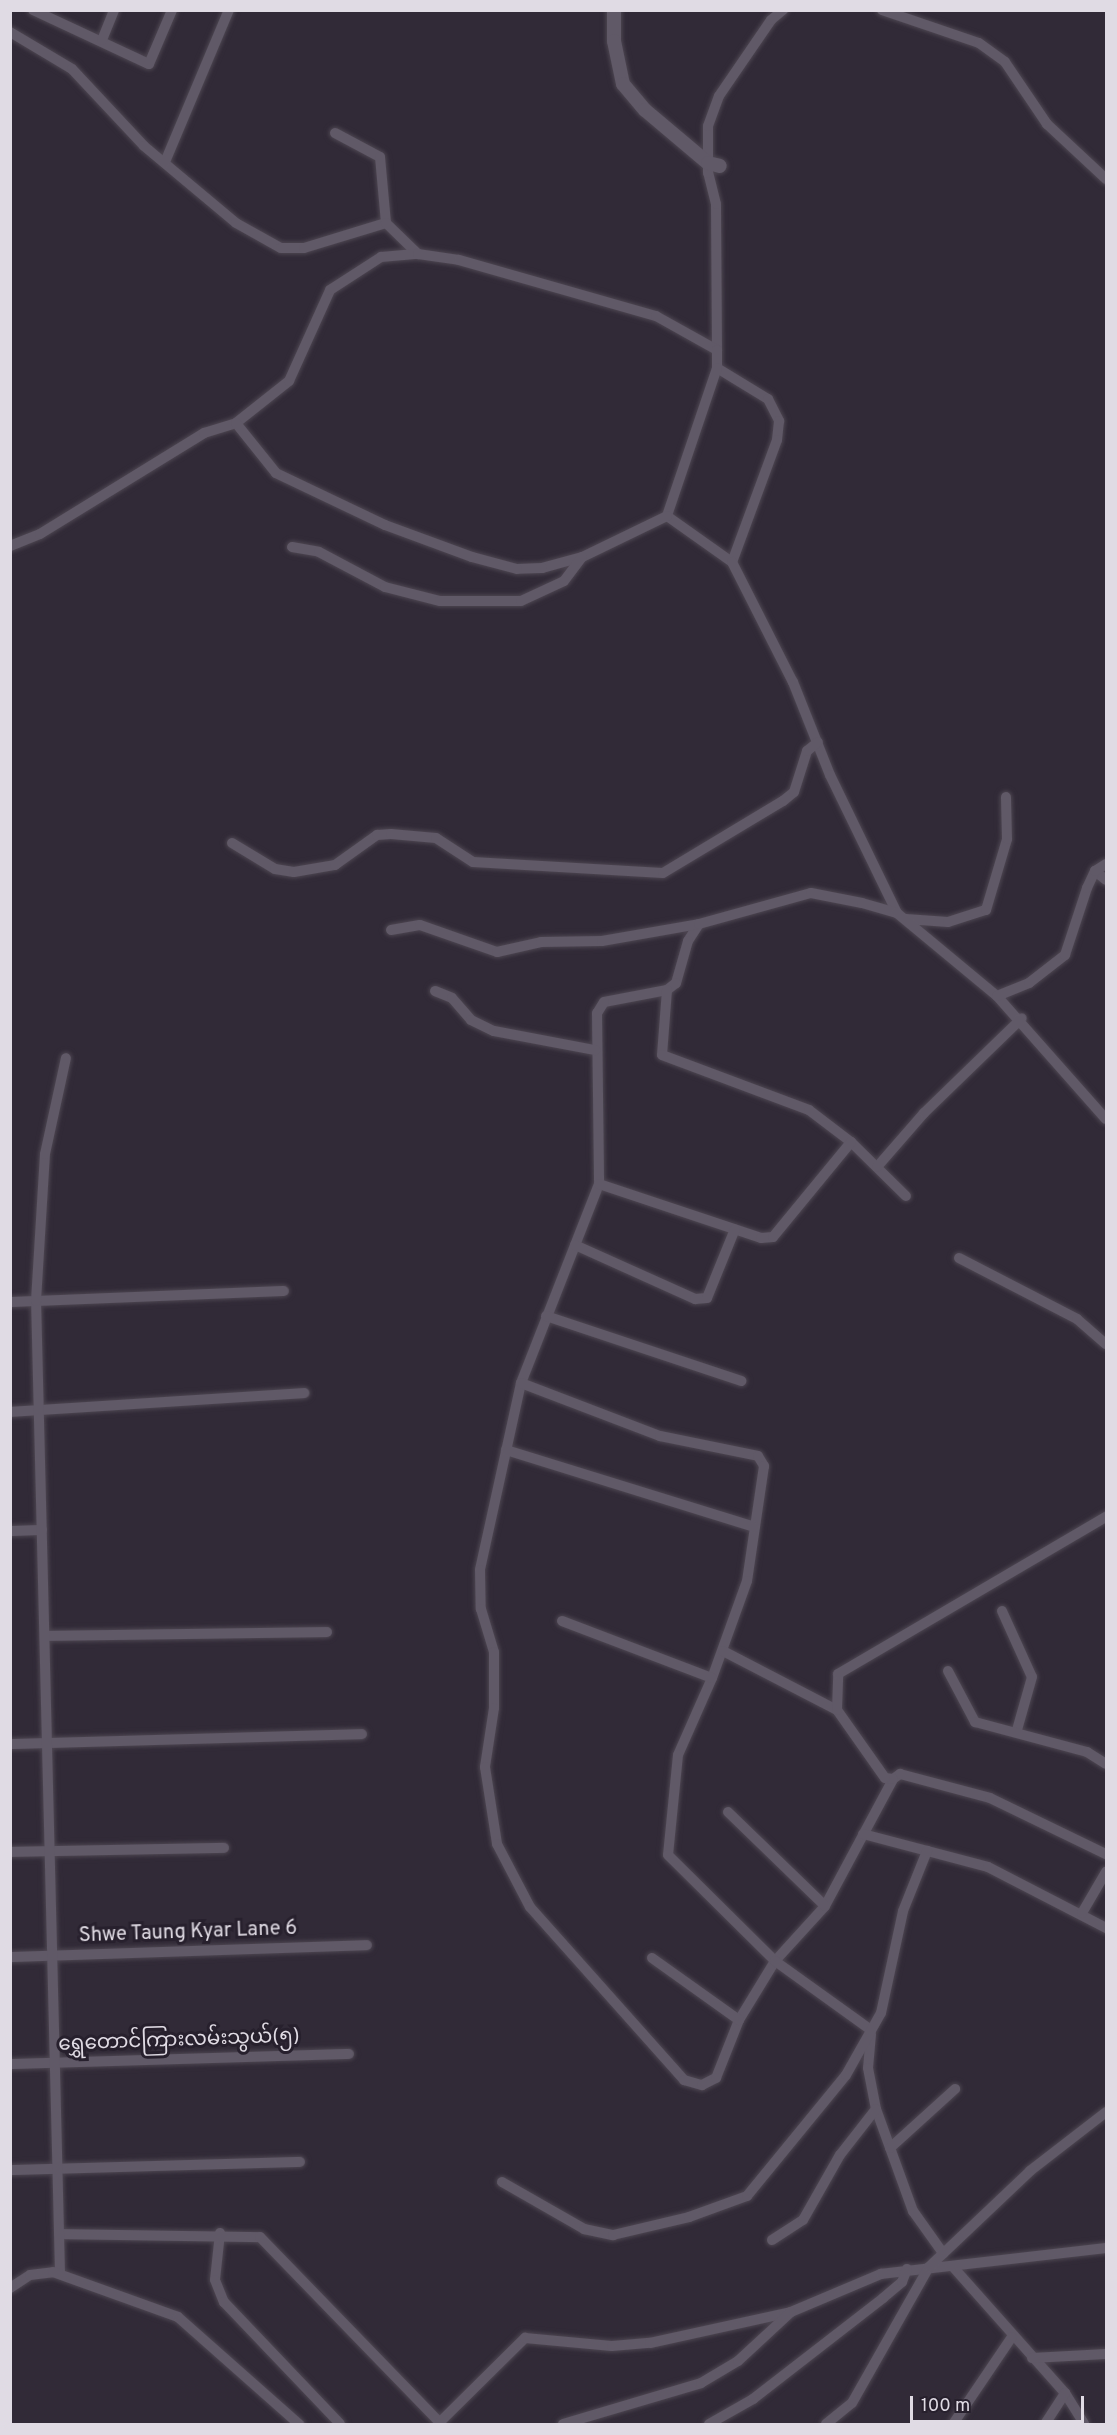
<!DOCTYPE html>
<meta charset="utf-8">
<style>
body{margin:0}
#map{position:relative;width:1117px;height:2435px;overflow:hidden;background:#312a37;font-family:Overpass,"Noto Sans Myanmar",sans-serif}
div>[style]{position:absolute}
.roads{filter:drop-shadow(0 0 2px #4d4651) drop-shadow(0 0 2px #4d4651)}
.minor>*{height:10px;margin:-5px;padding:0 5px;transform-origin:5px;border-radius:5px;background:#605967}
.tertiary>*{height:14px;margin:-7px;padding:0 7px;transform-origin:7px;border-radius:7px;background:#605967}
span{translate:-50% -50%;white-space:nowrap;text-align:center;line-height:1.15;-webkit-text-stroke:6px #27202d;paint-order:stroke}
.street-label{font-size:20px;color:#e0dbe4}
.frame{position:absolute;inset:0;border:12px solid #e0dbe4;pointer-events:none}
.scale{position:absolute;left:910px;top:2396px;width:174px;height:27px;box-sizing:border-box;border:3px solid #e0dbe4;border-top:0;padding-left:8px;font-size:18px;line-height:21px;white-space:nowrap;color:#e0dbe4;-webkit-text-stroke:4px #27202d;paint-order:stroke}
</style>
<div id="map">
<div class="roads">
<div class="minor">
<div style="left:33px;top:10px;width:128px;rotate:25deg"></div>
<div style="left:149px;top:64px;width:59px;rotate:-66.9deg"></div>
<div style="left:882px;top:10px;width:102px;rotate:18.8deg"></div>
<div style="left:979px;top:43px;width:32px;rotate:36deg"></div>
<div style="left:1005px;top:62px;width:75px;rotate:55.9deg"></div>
<div style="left:1047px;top:124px;width:81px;rotate:43deg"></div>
<div style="left:10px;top:32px;width:72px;rotate:30.8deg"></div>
<div style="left:72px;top:69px;width:105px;rotate:46.9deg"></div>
<div style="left:144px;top:146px;width:120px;rotate:39.9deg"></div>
<div style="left:236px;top:223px;width:51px;rotate:29.1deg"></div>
<div style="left:281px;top:248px;width:23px"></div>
<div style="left:304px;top:248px;width:86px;rotate:-17deg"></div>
<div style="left:102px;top:40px;width:32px;rotate:-68deg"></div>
<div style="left:335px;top:133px;width:51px;rotate:28.1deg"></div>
<div style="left:380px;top:157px;width:66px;rotate:84.8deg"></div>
<div style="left:386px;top:223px;width:45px;rotate:44.1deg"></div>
<div style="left:165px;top:162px;width:165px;rotate:-67.2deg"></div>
<div style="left:717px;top:350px;width:146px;rotate:-90.4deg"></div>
<div style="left:716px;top:204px;width:32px;rotate:-104deg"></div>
<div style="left:708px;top:173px;width:47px;rotate:-90deg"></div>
<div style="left:708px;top:126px;width:32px;rotate:-70deg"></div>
<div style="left:719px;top:96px;width:92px;rotate:-55.6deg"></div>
<div style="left:771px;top:20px;width:16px;rotate:-40deg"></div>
<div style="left:717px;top:368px;width:60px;rotate:31.3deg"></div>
<div style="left:768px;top:399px;width:25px;rotate:63deg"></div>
<div style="left:779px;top:421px;width:19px;rotate:96deg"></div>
<div style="left:777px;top:440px;width:130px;rotate:110.2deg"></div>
<div style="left:667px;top:516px;width:80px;rotate:35.3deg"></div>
<div style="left:732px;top:562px;width:135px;rotate:63.1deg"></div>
<div style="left:793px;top:682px;width:100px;rotate:68.3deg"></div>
<div style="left:830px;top:775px;width:153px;rotate:64.1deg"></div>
<div style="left:10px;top:546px;width:32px;rotate:-22deg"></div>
<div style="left:40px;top:534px;width:193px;rotate:-31.6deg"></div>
<div style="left:204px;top:433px;width:34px;rotate:-17deg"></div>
<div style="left:236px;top:423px;width:68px;rotate:-38.4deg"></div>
<div style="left:289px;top:381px;width:100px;rotate:-65.7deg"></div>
<div style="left:330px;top:290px;width:61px;rotate:-32.9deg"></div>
<div style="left:381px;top:257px;width:37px;rotate:-5deg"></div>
<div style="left:418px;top:254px;width:41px;rotate:8.3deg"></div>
<div style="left:459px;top:260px;width:205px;rotate:15.9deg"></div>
<div style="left:656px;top:316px;width:70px;rotate:29.1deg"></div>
<div style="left:717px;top:350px;width:18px;rotate:90deg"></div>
<div style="left:717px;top:368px;width:156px;rotate:108.7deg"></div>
<div style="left:667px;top:516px;width:94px;rotate:154.2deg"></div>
<div style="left:582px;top:557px;width:41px;rotate:164.6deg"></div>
<div style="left:542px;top:568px;width:25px;rotate:178deg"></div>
<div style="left:517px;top:569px;width:47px;rotate:-165.1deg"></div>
<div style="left:472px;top:557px;width:93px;rotate:-159.8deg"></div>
<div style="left:385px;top:525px;width:121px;rotate:-154.5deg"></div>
<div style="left:276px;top:473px;width:64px;rotate:-128.7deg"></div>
<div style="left:292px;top:547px;width:27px;rotate:10deg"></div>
<div style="left:319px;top:552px;width:75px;rotate:27.9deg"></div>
<div style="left:385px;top:587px;width:57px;rotate:14.3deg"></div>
<div style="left:440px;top:601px;width:81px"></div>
<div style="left:521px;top:601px;width:47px;rotate:-24.9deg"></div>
<div style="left:564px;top:581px;width:30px;rotate:-53deg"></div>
<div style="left:232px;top:843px;width:50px;rotate:31.2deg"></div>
<div style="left:275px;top:869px;width:19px;rotate:9deg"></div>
<div style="left:294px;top:872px;width:42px;rotate:-9.7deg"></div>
<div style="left:335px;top:865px;width:52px;rotate:-35.5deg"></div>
<div style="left:377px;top:835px;width:14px;rotate:-4deg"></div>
<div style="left:391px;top:834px;width:45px;rotate:5.1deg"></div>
<div style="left:436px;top:838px;width:44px;rotate:33deg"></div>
<div style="left:473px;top:862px;width:190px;rotate:3.3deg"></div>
<div style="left:663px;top:873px;width:140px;rotate:-31deg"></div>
<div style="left:783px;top:801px;width:14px;rotate:-39deg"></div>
<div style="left:794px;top:792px;width:43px;rotate:-72.4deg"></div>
<div style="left:807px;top:751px;width:14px;rotate:-39deg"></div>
<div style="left:1095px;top:871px;width:14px;rotate:39deg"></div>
<div style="left:906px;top:919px;width:42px;rotate:4.1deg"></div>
<div style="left:948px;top:922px;width:40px;rotate:-18deg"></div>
<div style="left:986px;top:910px;width:74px;rotate:-73.5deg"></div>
<div style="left:1007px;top:839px;width:42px;rotate:-91.4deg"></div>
<div style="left:699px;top:924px;width:20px;rotate:123deg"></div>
<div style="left:688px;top:941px;width:44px;rotate:105.9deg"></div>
<div style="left:676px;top:983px;width:11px;rotate:142deg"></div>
<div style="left:667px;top:990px;width:64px;rotate:169.2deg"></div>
<div style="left:604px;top:1002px;width:13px;rotate:122deg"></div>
<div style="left:597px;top:1013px;width:171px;rotate:89.3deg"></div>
<div style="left:599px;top:1184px;width:214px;rotate:111.4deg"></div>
<div style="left:521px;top:1383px;width:191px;rotate:102.4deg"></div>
<div style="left:480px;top:1570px;width:39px;rotate:89deg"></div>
<div style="left:481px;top:1609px;width:45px;rotate:73.2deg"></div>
<div style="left:494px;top:1652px;width:56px;rotate:90deg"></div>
<div style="left:494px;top:1708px;width:60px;rotate:98.7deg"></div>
<div style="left:485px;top:1767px;width:78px;rotate:81.1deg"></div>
<div style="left:497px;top:1844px;width:71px;rotate:62.4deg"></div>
<div style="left:530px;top:1907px;width:232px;rotate:48.3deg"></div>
<div style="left:684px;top:2080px;width:19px;rotate:16deg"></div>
<div style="left:702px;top:2085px;width:16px;rotate:-27deg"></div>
<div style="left:716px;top:2078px;width:62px;rotate:-68.4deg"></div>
<div style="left:739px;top:2020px;width:69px;rotate:-58.6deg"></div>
<div style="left:775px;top:1961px;width:74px;rotate:-47.7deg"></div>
<div style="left:825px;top:1906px;width:144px;rotate:-61.8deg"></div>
<div style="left:893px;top:1779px;width:9px;rotate:-36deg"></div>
<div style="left:900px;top:1774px;width:93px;rotate:14.9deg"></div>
<div style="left:990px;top:1798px;width:129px;rotate:25.8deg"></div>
<div style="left:391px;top:930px;width:29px;rotate:-10deg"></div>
<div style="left:420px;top:925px;width:82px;rotate:19.3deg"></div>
<div style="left:497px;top:952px;width:45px;rotate:-12.8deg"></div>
<div style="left:541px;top:942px;width:61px;rotate:-0.9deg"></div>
<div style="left:602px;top:941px;width:98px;rotate:-9.9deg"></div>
<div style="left:699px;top:924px;width:116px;rotate:-15.5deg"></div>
<div style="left:811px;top:893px;width:52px;rotate:11.1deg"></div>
<div style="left:862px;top:903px;width:36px;rotate:16deg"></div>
<div style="left:897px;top:913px;width:130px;rotate:39.7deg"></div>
<div style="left:997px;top:996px;width:164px;rotate:48.5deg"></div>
<div style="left:667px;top:990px;width:65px;rotate:94.4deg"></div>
<div style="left:662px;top:1055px;width:157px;rotate:20.5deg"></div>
<div style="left:809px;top:1110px;width:53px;rotate:37.3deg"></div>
<div style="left:851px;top:1142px;width:77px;rotate:44.5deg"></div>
<div style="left:435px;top:991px;width:18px;rotate:22deg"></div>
<div style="left:452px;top:998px;width:29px;rotate:49deg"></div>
<div style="left:471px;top:1020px;width:25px;rotate:26deg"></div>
<div style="left:494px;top:1031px;width:103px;rotate:10.7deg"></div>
<div style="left:997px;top:996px;width:35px;rotate:-22deg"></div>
<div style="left:1029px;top:983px;width:46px;rotate:-37.9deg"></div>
<div style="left:1065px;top:955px;width:71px;rotate:-71.8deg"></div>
<div style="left:1087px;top:888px;width:19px;rotate:-65deg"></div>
<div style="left:1095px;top:871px;width:13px;rotate:-32deg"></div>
<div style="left:877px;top:1167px;width:72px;rotate:-49deg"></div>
<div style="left:924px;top:1113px;width:136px;rotate:-44.1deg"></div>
<div style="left:599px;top:1184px;width:171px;rotate:18.4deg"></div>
<div style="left:761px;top:1238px;width:12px;rotate:-5deg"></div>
<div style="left:773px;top:1237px;width:123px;rotate:-50.6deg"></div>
<div style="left:575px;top:1245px;width:132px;rotate:24.2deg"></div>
<div style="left:695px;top:1299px;width:12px;rotate:-5deg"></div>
<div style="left:707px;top:1298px;width:74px;rotate:-67.9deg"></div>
<div style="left:959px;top:1258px;width:133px;rotate:27.3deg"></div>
<div style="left:1077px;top:1319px;width:38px;rotate:41deg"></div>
<div style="left:10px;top:1302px;width:274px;rotate:-2.3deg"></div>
<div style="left:546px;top:1316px;width:206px;rotate:18.4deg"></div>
<div style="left:521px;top:1383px;width:149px;rotate:20.9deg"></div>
<div style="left:660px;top:1436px;width:100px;rotate:11.5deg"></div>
<div style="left:758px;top:1456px;width:12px;rotate:59deg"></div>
<div style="left:764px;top:1466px;width:116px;rotate:98.4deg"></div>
<div style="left:747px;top:1581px;width:103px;rotate:109.8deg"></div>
<div style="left:712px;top:1678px;width:84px;rotate:113.8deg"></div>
<div style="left:678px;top:1755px;width:100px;rotate:95.7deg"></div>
<div style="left:668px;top:1855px;width:151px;rotate:44.7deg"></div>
<div style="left:775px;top:1961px;width:118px;rotate:35.7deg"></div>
<div style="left:10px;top:1412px;width:295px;rotate:-3.7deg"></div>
<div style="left:506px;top:1450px;width:260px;rotate:17.2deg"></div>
<div style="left:10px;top:1531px;width:32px;rotate:-2deg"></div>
<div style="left:1002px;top:1611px;width:72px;rotate:65.6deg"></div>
<div style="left:1032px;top:1677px;width:55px;rotate:105.8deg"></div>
<div style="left:562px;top:1621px;width:160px;rotate:20.8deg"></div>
<div style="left:45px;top:1636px;width:282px;rotate:-0.8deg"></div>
<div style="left:723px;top:1651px;width:128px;rotate:27.4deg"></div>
<div style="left:948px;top:1671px;width:58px;rotate:62.1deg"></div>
<div style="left:975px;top:1722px;width:116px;rotate:15deg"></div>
<div style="left:1087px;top:1752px;width:22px;rotate:32deg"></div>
<div style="left:10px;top:1744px;width:352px;rotate:-1.6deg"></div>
<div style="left:893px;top:1779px;width:8px;rotate:-173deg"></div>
<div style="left:885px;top:1778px;width:83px;rotate:-125.2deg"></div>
<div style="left:837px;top:1710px;width:36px;rotate:-88deg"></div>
<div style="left:838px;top:1674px;width:311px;rotate:-30.4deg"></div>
<div style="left:728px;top:1812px;width:135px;rotate:44.1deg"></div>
<div style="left:863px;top:1834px;width:129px;rotate:14.8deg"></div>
<div style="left:988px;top:1867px;width:133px;rotate:27.3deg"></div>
<div style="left:10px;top:1852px;width:214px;rotate:-1.1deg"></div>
<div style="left:1082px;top:1913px;width:48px;rotate:-59.7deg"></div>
<div style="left:10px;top:1957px;width:357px;rotate:-1.9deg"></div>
<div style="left:652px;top:1958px;width:107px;rotate:35.5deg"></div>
<div style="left:871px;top:2034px;width:34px;rotate:95deg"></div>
<div style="left:868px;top:2068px;width:42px;rotate:79deg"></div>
<div style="left:876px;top:2109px;width:109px;rotate:70.1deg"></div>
<div style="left:913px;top:2211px;width:52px;rotate:54.5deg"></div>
<div style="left:10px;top:2064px;width:339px;rotate:-1.7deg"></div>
<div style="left:890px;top:2148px;width:88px;rotate:-42.2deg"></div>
<div style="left:10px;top:2170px;width:290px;rotate:-1.6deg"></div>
<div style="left:502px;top:2182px;width:95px;rotate:29.8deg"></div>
<div style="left:584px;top:2229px;width:30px;rotate:12deg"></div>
<div style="left:613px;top:2235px;width:78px;rotate:-13.3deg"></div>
<div style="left:689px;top:2217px;width:62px;rotate:-19.9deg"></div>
<div style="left:747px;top:2196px;width:156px;rotate:-50.7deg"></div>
<div style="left:846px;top:2075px;width:71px;rotate:-60.6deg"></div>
<div style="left:881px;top:2013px;width:104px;rotate:-77.8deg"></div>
<div style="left:903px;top:1911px;width:65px;rotate:-68.2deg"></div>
<div style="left:220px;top:2233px;width:47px;rotate:96.1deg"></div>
<div style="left:215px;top:2280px;width:24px;rotate:68deg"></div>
<div style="left:224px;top:2302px;width:168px;rotate:46.4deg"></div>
<div style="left:59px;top:2234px;width:201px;rotate:0.9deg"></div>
<div style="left:260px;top:2237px;width:260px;rotate:45.9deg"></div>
<div style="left:772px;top:2240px;width:37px;rotate:-33deg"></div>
<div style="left:803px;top:2220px;width:75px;rotate:-60.4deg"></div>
<div style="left:840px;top:2155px;width:58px;rotate:-52deg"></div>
<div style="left:954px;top:2268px;width:167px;rotate:48.4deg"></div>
<div style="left:1065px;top:2393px;width:36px;rotate:58deg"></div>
<div style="left:60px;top:2273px;width:972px;rotate:-91.41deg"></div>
<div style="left:36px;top:1301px;width:147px;rotate:-86.5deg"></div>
<div style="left:45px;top:1154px;width:98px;rotate:-77.7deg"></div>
<div style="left:10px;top:2288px;width:24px;rotate:-33deg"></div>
<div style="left:30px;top:2275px;width:23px;rotate:-7deg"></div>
<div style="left:53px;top:2272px;width:133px;rotate:19.8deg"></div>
<div style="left:178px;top:2317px;width:162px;rotate:41.5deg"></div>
<div style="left:1032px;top:2358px;width:74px;rotate:-3.1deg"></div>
<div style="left:440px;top:2422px;width:120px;rotate:-44.7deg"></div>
<div style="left:525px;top:2338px;width:87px;rotate:5.3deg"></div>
<div style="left:612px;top:2346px;width:38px;rotate:-5deg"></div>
<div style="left:650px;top:2343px;width:144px;rotate:-12.4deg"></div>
<div style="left:791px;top:2312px;width:98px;rotate:-22.9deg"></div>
<div style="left:881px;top:2274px;width:226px;rotate:-6.6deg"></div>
<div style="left:563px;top:2424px;width:144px;rotate:-16.5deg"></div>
<div style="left:701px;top:2383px;width:43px;rotate:-30.7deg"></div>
<div style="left:738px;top:2361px;width:72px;rotate:-42.8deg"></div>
<div style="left:709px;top:2424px;width:51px;rotate:-29.6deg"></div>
<div style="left:753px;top:2399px;width:165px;rotate:-37.8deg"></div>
<div style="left:883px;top:2298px;width:25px;rotate:-40deg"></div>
<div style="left:902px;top:2282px;width:14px;rotate:-69deg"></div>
<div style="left:826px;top:2424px;width:33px;rotate:-39deg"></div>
<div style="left:852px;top:2403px;width:156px;rotate:-60.5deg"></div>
<div style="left:929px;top:2267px;width:139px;rotate:-43.5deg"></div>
<div style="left:1030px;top:2171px;width:96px;rotate:-37.8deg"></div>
<div style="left:953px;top:2424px;width:105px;rotate:-55.9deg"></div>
<div style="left:1045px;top:2424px;width:37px;rotate:-57deg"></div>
</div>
<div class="tertiary">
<div style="left:614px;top:10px;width:31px;rotate:90deg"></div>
<div style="left:614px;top:41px;width:44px;rotate:78.2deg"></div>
<div style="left:623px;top:84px;width:34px;rotate:50deg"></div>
<div style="left:645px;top:110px;width:82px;rotate:40.1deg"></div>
<div style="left:708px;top:163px;width:12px;rotate:14deg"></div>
</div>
</div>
<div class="street-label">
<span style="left:188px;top:1933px;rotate:-2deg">Shwe Taung Kyar Lane 6</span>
<span style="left:179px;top:2041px;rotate:-2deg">ရွှေတောင်ကြားလမ်းသွယ်(၅)</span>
</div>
<div class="frame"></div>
<div class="scale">100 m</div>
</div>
